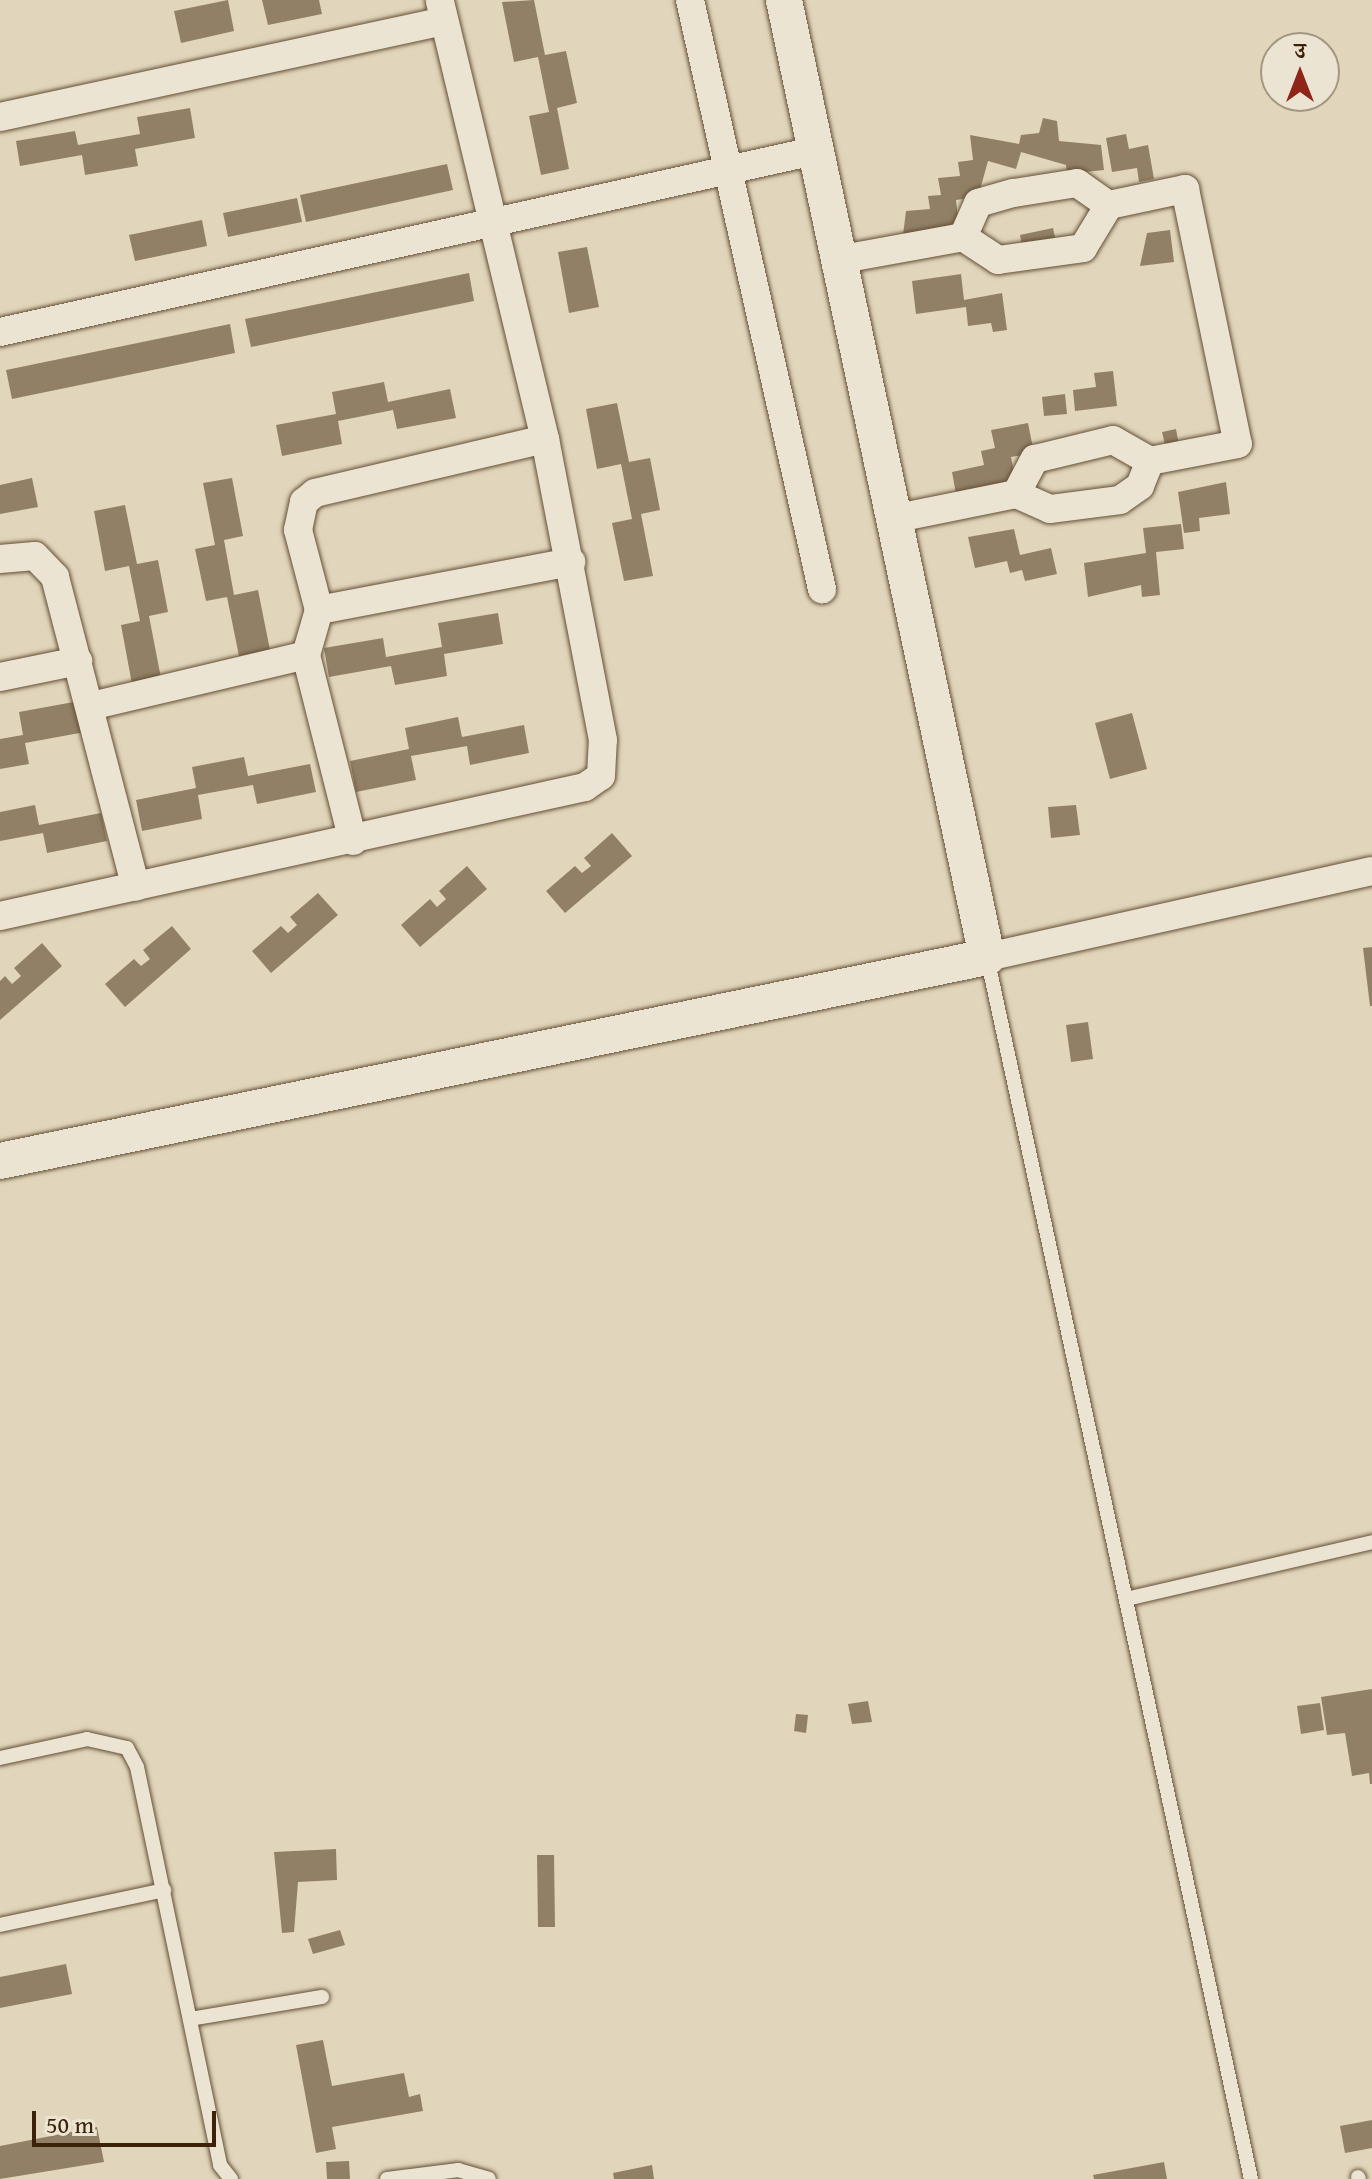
<!DOCTYPE html>
<meta charset="utf-8">
<style>
body{margin:0}
#map{position:relative;width:1372px;height:2179px;overflow:hidden;background:#e1d6bc;font-family:"Gentium Book Plus","Noto Serif Devanagari",serif}
div>[style]{position:absolute}
.building>*{inset:0;background:#918066}
.roads{filter:drop-shadow(0 0 2px #644f35) drop-shadow(0 0 2px #644f35)}
.service>*{height:14px;margin:-7px;padding:0 7px;transform-origin:7px;border-radius:7px;background:#ece4d3}
.minor>*{height:28px;margin:-14px;padding:0 14px;transform-origin:14px;border-radius:14px;background:#ece4d3}
.tertiary>*{height:36px;margin:-18px;padding:0 18px;transform-origin:18px;border-radius:18px;background:#ece4d3}
span{translate:-50% -50%;white-space:nowrap;text-align:center;line-height:1.15;-webkit-text-stroke:7px #ece4d3;paint-order:stroke}
.north{position:absolute;left:1260px;top:32px;width:80px;height:80px;box-sizing:border-box;background:#ece4d3;border:2px solid #a59682;border-radius:50%;rotate:0deg;font-size:22px;font-weight:700;line-height:32px;text-align:center;color:#3b2208}
.north::after{content:'';display:block;margin:auto;width:28px;height:36px;background:#8f2418;clip-path:polygon(50% 0,100% 100%,50% 72%,0 100%)}
.scale{position:absolute;left:32px;top:2111px;width:184px;height:36px;box-sizing:border-box;border:4px solid #3b2208;border-top:0;padding-left:10px;font-size:24px;line-height:28px;white-space:nowrap;color:#3b2208;-webkit-text-stroke:6px #ece4d3;paint-order:stroke}
</style>
<div id="map">
<div class="building">
<div style="clip-path:polygon(228px 0,234px 31px,181px 43px,174px 11px)"></div>
<div style="clip-path:polygon(262px 0,319px 0,322px 14px,268px 25px)"></div>
<div style="clip-path:polygon(534px 0,545px 55px,566px 51px,577px 103px,557px 108px,569px 169px,541px 175px,529px 116px,549px 112px,538px 57px,514px 62px,502px 2px)"></div>
<div style="clip-path:polygon(190px 108px,195px 138px,135px 149px,138px 166px,85px 175px,82px 155px,20px 166px,16px 141px,75px 131px,78px 145px,140px 134px,137px 117px)"></div>
<div style="clip-path:polygon(1043px 118px,1057px 121px,1059px 141px,1101px 145px,1104px 170px,1067px 174px,1066px 165px,1021px 152px,1016px 169px,988px 161px,978px 197px,956px 200px,960px 236px,902px 243px,906px 211px,930px 209px,928px 196px,941px 195px,938px 178px,960px 176px,958px 162px,973px 160px,970px 135px,1019px 144px,1021px 135px,1039px 133px)"></div>
<div style="clip-path:polygon(1126px 134px,1129px 149px,1148px 145px,1154px 179px,1139px 182px,1137px 168px,1112px 172px,1106px 138px)"></div>
<div style="clip-path:polygon(447px 164px,453px 190px,306px 222px,300px 195px)"></div>
<div style="clip-path:polygon(297px 198px,302px 222px,228px 237px,223px 213px)"></div>
<div style="clip-path:polygon(202px 220px,207px 246px,135px 261px,129px 235px)"></div>
<div style="clip-path:polygon(1053px 228px,1057px 246px,1023px 252px,1020px 235px)"></div>
<div style="clip-path:polygon(1170px 230px,1174px 262px,1140px 266px,1147px 233px)"></div>
<div style="clip-path:polygon(587px 247px,599px 307px,569px 313px,558px 252px)"></div>
<div style="clip-path:polygon(469px 273px,474px 301px,251px 347px,245px 319px)"></div>
<div style="clip-path:polygon(961px 274px,964px 300px,1002px 293px,1007px 330px,993px 332px,991px 323px,968px 326px,966px 307px,916px 314px,912px 281px)"></div>
<div style="clip-path:polygon(230px 324px,235px 353px,12px 399px,6px 370px)"></div>
<div style="clip-path:polygon(1113px 371px,1117px 406px,1075px 411px,1073px 390px,1096px 387px,1094px 373px)"></div>
<div style="clip-path:polygon(384px 382px,388px 402px,450px 389px,456px 418px,397px 429px,393px 410px,338px 421px,342px 444px,282px 456px,276px 425px,336px 414px,332px 392px)"></div>
<div style="clip-path:polygon(1065px 394px,1067px 414px,1044px 416px,1042px 397px)"></div>
<div style="clip-path:polygon(617px 403px,629px 462px,650px 458px,660px 510px,641px 514px,653px 576px,624px 581px,612px 523px,632px 519px,621px 464px,597px 469px,586px 409px)"></div>
<div style="clip-path:polygon(1028px 423px,1034px 453px,1011px 457px,1017px 487px,956px 494px,952px 472px,984px 465px,981px 451px,995px 448px,991px 430px)"></div>
<div style="clip-path:polygon(1176px 429px,1180px 450px,1167px 453px,1162px 432px)"></div>
<div style="clip-path:polygon(32px 478px,38px 507px,0 514px,0 485px)"></div>
<div style="clip-path:polygon(232px 478px,243px 536px,224px 540px,234px 595px,258px 590px,270px 650px,239px 656px,227px 597px,206px 601px,195px 549px,215px 545px,203px 483px)"></div>
<div style="clip-path:polygon(1226px 482px,1230px 514px,1199px 518px,1200px 531px,1184px 533px,1178px 492px)"></div>
<div style="clip-path:polygon(125px 505px,137px 564px,158px 560px,168px 612px,149px 616px,161px 678px,132px 684px,121px 625px,140px 621px,129px 566px,105px 571px,94px 511px)"></div>
<div style="clip-path:polygon(1181px 524px,1184px 549px,1156px 552px,1160px 595px,1142px 597px,1141px 585px,1088px 597px,1084px 563px,1146px 553px,1143px 528px)"></div>
<div style="clip-path:polygon(1014px 529px,1020px 555px,1051px 548px,1057px 574px,1025px 581px,1022px 570px,1010px 573px,1007px 561px,975px 568px,968px 537px)"></div>
<div style="clip-path:polygon(498px 613px,503px 644px,444px 654px,447px 676px,395px 685px,391px 666px,329px 677px,324px 648px,383px 638px,386px 657px,442px 647px,438px 623px)"></div>
<div style="clip-path:polygon(79px 701px,85px 732px,25px 743px,29px 764px,0 769px,0 739px,23px 735px,19px 712px)"></div>
<div style="clip-path:polygon(1132px 713px,1147px 769px,1110px 779px,1095px 723px)"></div>
<div style="clip-path:polygon(458px 717px,462px 737px,524px 725px,529px 753px,470px 765px,467px 746px,411px 756px,416px 780px,356px 792px,350px 761px,409px 749px,405px 728px)"></div>
<div style="clip-path:polygon(244px 757px,248px 776px,310px 764px,316px 792px,257px 804px,253px 785px,198px 795px,202px 819px,142px 831px,136px 800px,196px 788px,192px 767px)"></div>
<div style="clip-path:polygon(35px 805px,39px 825px,101px 813px,107px 841px,47px 853px,43px 833px,0 841px,0 812px)"></div>
<div style="clip-path:polygon(1076px 805px,1080px 835px,1051px 838px,1048px 807px)"></div>
<div style="clip-path:polygon(612px 833px,632px 856px,565px 913px,546px 891px,575px 866px,582px 873px,591px 866px,584px 858px)"></div>
<div style="clip-path:polygon(467px 866px,487px 889px,420px 947px,401px 925px,430px 899px,437px 907px,446px 899px,439px 891px)"></div>
<div style="clip-path:polygon(318px 893px,338px 915px,271px 973px,252px 951px,281px 926px,288px 933px,297px 925px,290px 917px)"></div>
<div style="clip-path:polygon(172px 926px,191px 949px,125px 1007px,105px 984px,134px 959px,141px 966px,150px 959px,143px 950px)"></div>
<div style="clip-path:polygon(42px 943px,62px 966px,0 1020px,0 981px,5px 976px,12px 984px,21px 976px,14px 968px)"></div>
<div style="clip-path:polygon(1372px 947px,1372px 1006px,1370px 1006px,1363px 948px)"></div>
<div style="clip-path:polygon(1088px 1022px,1093px 1059px,1071px 1062px,1066px 1025px)"></div>
<div style="clip-path:polygon(1372px 1689px,1372px 1784px,1370px 1784px,1369px 1773px,1352px 1776px,1345px 1733px,1327px 1735px,1321px 1697px)"></div>
<div style="clip-path:polygon(868px 1701px,872px 1722px,852px 1724px,848px 1704px)"></div>
<div style="clip-path:polygon(1320px 1703px,1324px 1730px,1301px 1734px,1297px 1706px)"></div>
<div style="clip-path:polygon(796px 1714px,808px 1715px,806px 1733px,794px 1731px)"></div>
<div style="clip-path:polygon(336px 1849px,337px 1880px,298px 1882px,294px 1932px,282px 1933px,274px 1852px)"></div>
<div style="clip-path:polygon(537px 1855px,554px 1855px,555px 1927px,538px 1927px)"></div>
<div style="clip-path:polygon(340px 1930px,345px 1945px,313px 1954px,308px 1939px)"></div>
<div style="clip-path:polygon(66px 1964px,72px 1994px,0 2008px,0 1977px)"></div>
<div style="clip-path:polygon(323px 2040px,332px 2086px,404px 2073px,409px 2097px,420px 2094px,423px 2111px,332px 2127px,336px 2149px,316px 2153px,296px 2045px)"></div>
<div style="clip-path:polygon(1372px 2120px,1372px 2148px,1345px 2153px,1340px 2126px)"></div>
<div style="clip-path:polygon(97px 2127px,104px 2162px,0 2179px,0 2146px)"></div>
<div style="clip-path:polygon(349px 2161px,350px 2179px,327px 2179px,326px 2162px)"></div>
<div style="clip-path:polygon(1164px 2162px,1167px 2179px,1094px 2179px,1093px 2175px)"></div>
<div style="clip-path:polygon(652px 2165px,654px 2179px,614px 2179px,613px 2173px)"></div>
</div>
<div class="roads">
<div class="service">
<div style="left:987px;top:957px;width:1250px;rotate:77.81deg"></div>
<div style="left:1126px;top:1599px;width:253px;rotate:-13deg"></div>
<div style="left:0;top:1758px;width:89px;rotate:-12.3deg"></div>
<div style="left:87px;top:1739px;width:41px;rotate:12.7deg"></div>
<div style="left:127px;top:1748px;width:21px;rotate:62deg"></div>
<div style="left:137px;top:1767px;width:407px;rotate:78.2deg"></div>
<div style="left:220px;top:2165px;width:18px;rotate:52deg"></div>
<div style="left:0;top:1925px;width:168px;rotate:-12deg"></div>
<div style="left:190px;top:2019px;width:134px;rotate:-9.5deg"></div>
<div style="left:1358px;top:2177px;width:2px;rotate:63deg"></div>
<div style="left:387px;top:2179px;width:72px;rotate:-7.2deg"></div>
<div style="left:458px;top:2170px;width:32px;rotate:16deg"></div>
</div>
<div class="minor">
<div style="left:690px;top:0;width:604px;rotate:77.37deg"></div>
<div style="left:0;top:117px;width:454px;rotate:-12.2deg"></div>
<div style="left:963px;top:237px;width:42px;rotate:33.3deg"></div>
<div style="left:998px;top:260px;width:86px;rotate:-8deg"></div>
<div style="left:1083px;top:248px;width:50px;rotate:-58.8deg"></div>
<div style="left:837px;top:260px;width:128px;rotate:-10.3deg"></div>
<div style="left:963px;top:237px;width:37px;rotate:-66deg"></div>
<div style="left:978px;top:203px;width:37px;rotate:-16deg"></div>
<div style="left:1014px;top:193px;width:64px;rotate:-9deg"></div>
<div style="left:1077px;top:183px;width:39px;rotate:35deg"></div>
<div style="left:1109px;top:205px;width:78px;rotate:-11.9deg"></div>
<div style="left:1185px;top:189px;width:260px;rotate:78.3deg"></div>
<div style="left:1238px;top:444px;width:90px;rotate:169.1deg"></div>
<div style="left:1150px;top:461px;width:27px;rotate:112deg"></div>
<div style="left:1140px;top:486px;width:24px;rotate:145deg"></div>
<div style="left:1120px;top:500px;width:71px;rotate:172.7deg"></div>
<div style="left:1050px;top:509px;width:37px;rotate:-156deg"></div>
<div style="left:1016px;top:494px;width:126px;rotate:168.6deg"></div>
<div style="left:0;top:332px;width:834px;rotate:-12.54deg"></div>
<div style="left:1016px;top:494px;width:40px;rotate:-62deg"></div>
<div style="left:1035px;top:459px;width:80px;rotate:-13.7deg"></div>
<div style="left:1113px;top:440px;width:43px;rotate:29.6deg"></div>
<div style="left:0;top:559px;width:35px;rotate:-5deg"></div>
<div style="left:35px;top:556px;width:29px;rotate:46deg"></div>
<div style="left:55px;top:577px;width:320px;rotate:75.4deg"></div>
<div style="left:319px;top:610px;width:257px;rotate:-10.8deg"></div>
<div style="left:0;top:677px;width:80px;rotate:-11.6deg"></div>
<div style="left:91px;top:706px;width:221px;rotate:-13.3deg"></div>
<div style="left:353px;top:841px;width:192px;rotate:-104.2deg"></div>
<div style="left:306px;top:655px;width:47px;rotate:-73.9deg"></div>
<div style="left:319px;top:610px;width:83px;rotate:-104.7deg"></div>
<div style="left:298px;top:530px;width:29px;rotate:-78deg"></div>
<div style="left:304px;top:502px;width:14px;rotate:-39deg"></div>
<div style="left:315px;top:493px;width:236px;rotate:-13.2deg"></div>
<div style="left:0;top:916px;width:599px;rotate:-12.44deg"></div>
<div style="left:585px;top:787px;width:19px;rotate:-35deg"></div>
<div style="left:601px;top:776px;width:36px;rotate:-87deg"></div>
<div style="left:603px;top:740px;width:307px;rotate:-100.9deg"></div>
<div style="left:545px;top:439px;width:451px;rotate:-103.5deg"></div>
<div style="left:987px;top:957px;width:394px;rotate:-12.6deg"></div>
</div>
<div class="tertiary">
<div style="left:0;top:1161px;width:1008px;rotate:-11.68deg"></div>
<div style="left:987px;top:957px;width:978px;rotate:-101.98deg"></div>
</div>
</div>
<div class="north">उ</div>
<div class="scale">50 m</div>
</div>
